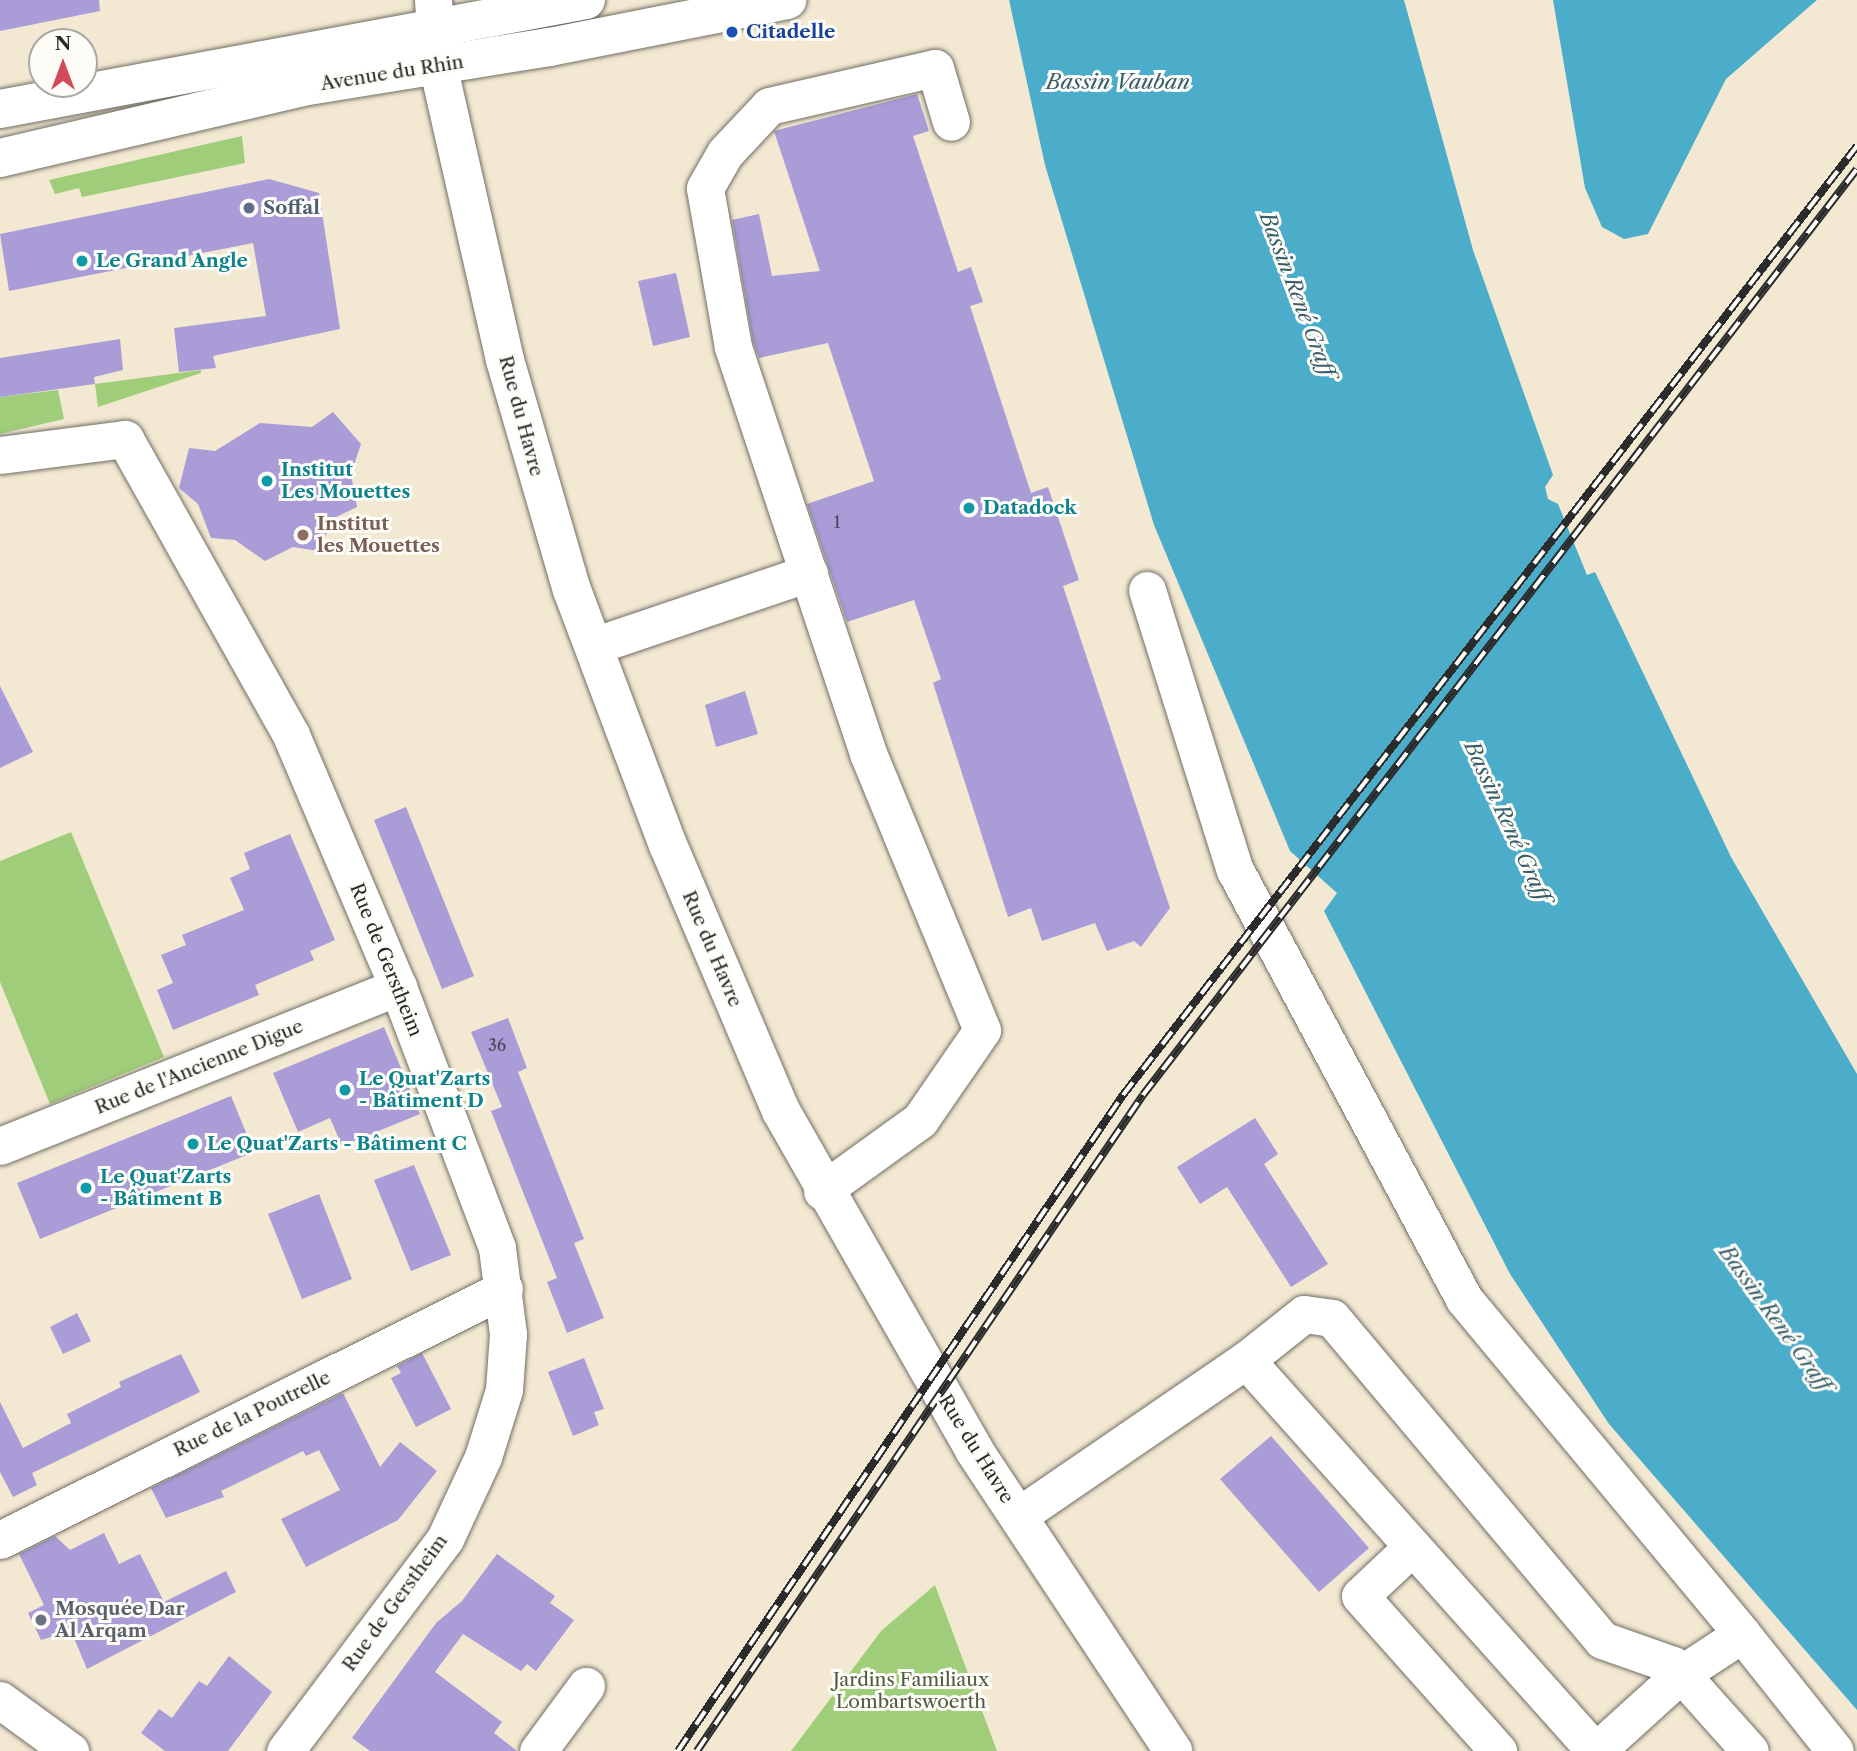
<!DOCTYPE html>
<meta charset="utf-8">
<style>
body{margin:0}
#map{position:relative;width:1857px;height:1751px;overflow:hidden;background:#f3e9d2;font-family:"Libre Caslon Text",serif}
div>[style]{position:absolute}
.green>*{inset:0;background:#a0cd7a}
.water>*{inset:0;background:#4cadcb}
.building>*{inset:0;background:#a99cd7}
.roads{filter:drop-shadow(0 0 2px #716e65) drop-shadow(0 0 2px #716e65)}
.minor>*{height:37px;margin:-18.5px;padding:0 18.5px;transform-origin:18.5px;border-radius:18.5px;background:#fff}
.major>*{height:38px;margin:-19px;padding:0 19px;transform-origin:19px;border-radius:19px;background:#fff}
.rail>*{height:8px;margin-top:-4px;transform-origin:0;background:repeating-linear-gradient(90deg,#fdfcf7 0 16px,#2b2b2b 0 32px);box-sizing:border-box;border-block:2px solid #2b2b2b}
.dots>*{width:19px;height:19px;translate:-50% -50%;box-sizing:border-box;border:4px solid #fdfcf7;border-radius:50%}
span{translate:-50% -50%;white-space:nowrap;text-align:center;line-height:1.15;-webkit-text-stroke:6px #fdfcf7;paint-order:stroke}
.number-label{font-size:16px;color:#4a4756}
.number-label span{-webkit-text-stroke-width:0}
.transit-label{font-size:19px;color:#164399;font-weight:700}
.left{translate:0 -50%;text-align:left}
.street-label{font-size:19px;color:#2b2b2b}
.service-label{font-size:19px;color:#4e5e75;font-weight:700}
.culture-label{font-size:19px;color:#0d838f;font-weight:700}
.education-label{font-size:19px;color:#785e54;font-weight:700}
.worship-label{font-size:19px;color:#5b616d;font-weight:700}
.park-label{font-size:19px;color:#4e5c43}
.water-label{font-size:21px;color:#385f6b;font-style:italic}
.north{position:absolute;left:28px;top:28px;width:70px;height:70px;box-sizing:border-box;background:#fdfcf7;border:2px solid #a9a8a5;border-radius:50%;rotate:0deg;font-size:19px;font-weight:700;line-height:28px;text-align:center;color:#2b2b2b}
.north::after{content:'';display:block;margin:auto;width:24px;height:32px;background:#d1495b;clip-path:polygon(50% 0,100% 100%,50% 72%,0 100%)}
</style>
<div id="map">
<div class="green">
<div style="clip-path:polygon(242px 136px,245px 163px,82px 197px,79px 188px,55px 194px,49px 180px)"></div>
<div style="clip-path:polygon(201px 370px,201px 373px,98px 407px,95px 384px)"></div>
<div style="clip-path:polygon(58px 390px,64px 419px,0 434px,0 397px)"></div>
<div style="clip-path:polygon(71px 832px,164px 1057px,50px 1104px,0 982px,0 861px)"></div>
<div style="clip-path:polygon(935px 1585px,997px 1751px,791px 1751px,881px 1631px)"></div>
</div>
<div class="water">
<div style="clip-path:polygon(1009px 0,1404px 0,1473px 250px,1553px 475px,1545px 487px,1548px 499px,1558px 504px,1587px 575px,1595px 572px,1731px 857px,1857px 1074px,1857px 1710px,1609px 1424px,1510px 1274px,1324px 911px,1337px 893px,1290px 851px,1154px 525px,1045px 165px)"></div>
<div style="clip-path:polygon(1553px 0,1817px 0,1726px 79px,1648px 234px,1624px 239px,1602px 227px,1585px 188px)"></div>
</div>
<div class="building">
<div style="clip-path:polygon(0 0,99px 0,100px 11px,0 31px)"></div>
<div style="clip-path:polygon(917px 94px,929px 131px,913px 136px,958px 272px,971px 267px,983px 302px,970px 306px,1031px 493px,1048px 487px,1079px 580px,1063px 586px,1170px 908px,1141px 947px,1134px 941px,1107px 951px,1095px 923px,1042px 941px,1031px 908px,1008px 917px,933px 683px,941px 679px,914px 600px,847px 622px,807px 504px,874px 481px,828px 343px,759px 358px,753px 342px,732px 220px,759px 214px,772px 276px,820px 271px,774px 131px)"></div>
<div style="clip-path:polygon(269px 179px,319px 193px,340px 329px,213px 356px,216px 368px,179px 372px,174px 328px,266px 316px,253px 243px,9px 291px,0 234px)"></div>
<div style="clip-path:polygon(676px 273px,690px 337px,653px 346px,638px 281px)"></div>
<div style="clip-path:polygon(120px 339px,123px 370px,94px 377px,95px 384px,0 397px,0 358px)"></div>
<div style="clip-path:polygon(333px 412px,361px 444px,351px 474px,357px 507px,334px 518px,318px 551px,293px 547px,265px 561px,235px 540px,211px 538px,198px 504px,179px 488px,189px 448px,215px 451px,260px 423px,312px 427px)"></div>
<div style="clip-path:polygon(0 686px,33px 752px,0 768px)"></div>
<div style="clip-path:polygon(745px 691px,758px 734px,716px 747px,705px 705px)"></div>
<div style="clip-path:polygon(406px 807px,474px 976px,442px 989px,374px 820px)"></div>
<div style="clip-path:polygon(290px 834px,335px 940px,310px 951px,314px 960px,255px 985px,259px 995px,173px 1030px,157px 990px,173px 983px,161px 955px,186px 945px,182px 935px,244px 910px,230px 878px,250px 869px,244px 853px)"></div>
<div style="clip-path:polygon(508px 1018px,527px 1068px,518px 1072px,584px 1239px,574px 1243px,604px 1318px,567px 1333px,547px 1282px,557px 1278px,491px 1111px,502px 1107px,471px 1032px)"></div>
<div style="clip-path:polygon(384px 1027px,420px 1114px,342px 1146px,330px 1118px,298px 1132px,273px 1073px)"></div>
<div style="clip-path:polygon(231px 1096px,254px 1152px,40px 1239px,17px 1183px)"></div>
<div style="clip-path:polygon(1255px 1118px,1278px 1154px,1264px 1164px,1328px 1264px,1291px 1287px,1227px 1187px,1200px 1204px,1177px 1167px)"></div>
<div style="clip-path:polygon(414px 1165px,451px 1255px,411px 1271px,374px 1180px)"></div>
<div style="clip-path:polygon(319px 1194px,352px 1279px,302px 1299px,268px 1214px)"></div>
<div style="clip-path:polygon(77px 1313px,91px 1341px,63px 1354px,50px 1327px)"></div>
<div style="clip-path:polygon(422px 1353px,451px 1409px,416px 1427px,391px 1378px,401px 1373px,397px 1366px)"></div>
<div style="clip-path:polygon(181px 1354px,200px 1392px,32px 1473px,37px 1485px,13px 1497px,0 1472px,0 1402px,23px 1448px,71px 1423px,67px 1414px,121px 1387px,119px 1382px)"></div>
<div style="clip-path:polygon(584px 1358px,604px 1409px,594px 1412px,599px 1425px,573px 1436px,548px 1372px)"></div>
<div style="clip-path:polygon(343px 1393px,380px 1467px,400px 1442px,437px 1471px,398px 1520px,306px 1567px,281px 1519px,340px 1490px,319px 1450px,306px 1456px,303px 1451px,221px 1491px,224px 1497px,166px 1518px,151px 1488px)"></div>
<div style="clip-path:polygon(1271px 1436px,1369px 1548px,1319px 1592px,1220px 1479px)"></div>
<div style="clip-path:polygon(104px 1533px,119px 1564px,140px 1554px,164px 1602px,226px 1571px,236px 1592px,87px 1669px,71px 1631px,41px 1640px,28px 1613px,44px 1605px,19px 1554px,55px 1536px,70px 1550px)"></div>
<div style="clip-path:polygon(497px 1554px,555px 1596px,550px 1603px,574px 1620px,536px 1671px,527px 1664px,521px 1671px,463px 1634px,435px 1672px,502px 1722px,494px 1733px,517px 1751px,370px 1751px,352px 1738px,436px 1623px,462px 1601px)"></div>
<div style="clip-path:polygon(229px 1656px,272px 1692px,228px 1751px,165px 1751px,141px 1733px,159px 1709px,172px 1718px,199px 1681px,207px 1686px)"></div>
</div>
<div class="roads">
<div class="minor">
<div style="left:433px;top:0;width:57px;rotate:86deg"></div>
<div style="left:0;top:455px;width:126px;rotate:-7.3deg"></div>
<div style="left:125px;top:439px;width:339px;rotate:60.7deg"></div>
<div style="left:291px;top:735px;width:274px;rotate:67deg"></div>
<div style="left:398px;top:987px;width:279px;rotate:69.2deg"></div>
<div style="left:497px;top:1248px;width:87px;rotate:82.7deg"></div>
<div style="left:508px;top:1334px;width:56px;rotate:94.1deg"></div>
<div style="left:504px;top:1390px;width:70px;rotate:107.4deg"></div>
<div style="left:483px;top:1457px;width:90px;rotate:114.9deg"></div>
<div style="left:445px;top:1539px;width:266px;rotate:127deg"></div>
<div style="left:1147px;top:590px;width:294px;rotate:72.6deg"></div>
<div style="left:1235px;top:870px;width:486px;rotate:61.9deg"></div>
<div style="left:1464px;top:1299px;width:435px;rotate:50.3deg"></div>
<div style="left:1742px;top:1634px;width:73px;rotate:146.7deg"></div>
<div style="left:1681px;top:1674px;width:115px;rotate:137.8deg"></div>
<div style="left:593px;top:646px;width:228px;rotate:-18.7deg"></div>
<div style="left:0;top:1146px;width:429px;rotate:-21.8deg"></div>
<div style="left:822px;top:1191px;width:121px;rotate:-35.9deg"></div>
<div style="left:920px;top:1120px;width:109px;rotate:-55.4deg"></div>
<div style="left:982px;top:1030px;width:300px;rotate:-112.4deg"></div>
<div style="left:868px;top:753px;width:428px;rotate:-108.4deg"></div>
<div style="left:733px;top:347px;width:161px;rotate:-100deg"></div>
<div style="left:705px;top:188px;width:40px;rotate:-60.3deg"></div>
<div style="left:725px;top:153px;width:64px;rotate:-46.9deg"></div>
<div style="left:769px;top:106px;width:170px;rotate:-12.9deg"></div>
<div style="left:935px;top:68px;width:56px;rotate:73.5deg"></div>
<div style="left:1018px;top:1516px;width:276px;rotate:-34.4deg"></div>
<div style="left:0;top:1540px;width:563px;rotate:-26.47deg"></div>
<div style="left:1412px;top:1547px;width:71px;rotate:136.7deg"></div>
<div style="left:1360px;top:1596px;width:208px;rotate:48.3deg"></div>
<div style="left:1742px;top:1634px;width:149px;rotate:51.5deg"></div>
<div style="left:0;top:1700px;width:87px;rotate:36.1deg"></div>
<div style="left:538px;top:1751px;width:81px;rotate:-53.6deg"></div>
<div style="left:1595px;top:1751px;width:524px;rotate:-131.75deg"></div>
<div style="left:1246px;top:1360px;width:74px;rotate:-38.4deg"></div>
<div style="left:1304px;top:1314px;width:28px;rotate:8deg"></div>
<div style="left:1332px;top:1318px;width:420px;rotate:50deg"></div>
<div style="left:1602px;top:1640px;width:75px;rotate:19.4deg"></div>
<div style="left:1673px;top:1665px;width:115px;rotate:48.2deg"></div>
</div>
<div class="major">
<div style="left:438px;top:65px;width:303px;rotate:77.2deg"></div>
<div style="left:505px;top:360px;width:240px;rotate:73.8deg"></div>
<div style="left:572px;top:590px;width:272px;rotate:69.4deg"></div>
<div style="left:668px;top:845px;width:289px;rotate:67deg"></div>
<div style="left:781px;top:1111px;width:390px;rotate:60.3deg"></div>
<div style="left:974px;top:1450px;width:361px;rotate:56.5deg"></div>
<div style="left:0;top:109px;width:596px;rotate:-10.54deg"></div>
<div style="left:0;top:158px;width:310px;rotate:-13.2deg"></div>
<div style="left:302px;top:87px;width:251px;rotate:-9.2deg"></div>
<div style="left:550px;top:47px;width:242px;rotate:-11.2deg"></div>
</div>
</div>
<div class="rail">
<div style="left:678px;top:1751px;width:793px;rotate:-55.85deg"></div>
<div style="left:1123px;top:1095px;width:1200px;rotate:-52.28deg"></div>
<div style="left:697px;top:1751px;width:793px;rotate:-55.79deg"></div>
<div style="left:1143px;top:1095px;width:1169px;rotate:-52.37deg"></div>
</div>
<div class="dots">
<div style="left:732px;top:32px;background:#1a4fb4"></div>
<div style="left:249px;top:208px;background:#5c6f8a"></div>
<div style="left:82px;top:261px;background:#0f9aa8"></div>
<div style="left:267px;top:481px;background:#0f9aa8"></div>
<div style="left:969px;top:508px;background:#0f9aa8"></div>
<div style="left:303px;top:535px;background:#8d6e63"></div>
<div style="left:345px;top:1090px;background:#0f9aa8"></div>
<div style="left:193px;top:1144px;background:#0f9aa8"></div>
<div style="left:86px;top:1188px;background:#0f9aa8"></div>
<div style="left:41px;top:1620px;background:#6b7280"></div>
</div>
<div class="number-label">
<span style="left:837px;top:522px">1</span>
<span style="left:497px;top:1045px">36</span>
</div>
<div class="transit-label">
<span class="left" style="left:746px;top:32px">Citadelle</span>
</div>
<div class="street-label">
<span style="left:392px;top:73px;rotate:-9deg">Avenue du Rhin</span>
<span style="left:521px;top:416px;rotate:75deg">Rue du Havre</span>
<span style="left:712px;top:949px;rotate:67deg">Rue du Havre</span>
<span style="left:386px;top:960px;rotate:68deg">Rue de Gerstheim</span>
<span style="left:199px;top:1067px;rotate:-22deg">Rue de l'Ancienne Digue</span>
<span style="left:252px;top:1414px;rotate:-26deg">Rue de la Poutrelle</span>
<span style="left:976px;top:1449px;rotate:58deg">Rue du Havre</span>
<span style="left:395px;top:1603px;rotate:-54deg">Rue de Gerstheim</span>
</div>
<div class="service-label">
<span class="left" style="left:263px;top:208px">Soffal</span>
</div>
<div class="culture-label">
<span class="left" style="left:96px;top:261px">Le Grand Angle</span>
<span class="left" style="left:281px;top:481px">Institut<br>Les Mouettes</span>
<span class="left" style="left:983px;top:508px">Datadock</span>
<span class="left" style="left:359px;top:1090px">Le Quat'Zarts<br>- Bâtiment D</span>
<span class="left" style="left:207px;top:1144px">Le Quat'Zarts - Bâtiment C</span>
<span class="left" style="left:100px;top:1188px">Le Quat'Zarts<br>- Bâtiment B</span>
</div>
<div class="education-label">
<span class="left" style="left:317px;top:535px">Institut<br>les Mouettes</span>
</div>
<div class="worship-label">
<span class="left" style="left:55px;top:1620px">Mosquée Dar<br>Al Arqam</span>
</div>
<div class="park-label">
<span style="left:911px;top:1691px">Jardins Familiaux<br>Lombartswoerth</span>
</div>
<div class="water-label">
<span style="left:1118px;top:82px">Bassin Vauban</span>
<span style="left:1297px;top:294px;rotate:69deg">Bassin René Graff</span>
<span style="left:1507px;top:821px;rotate:65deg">Bassin René Graff</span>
<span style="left:1775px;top:1318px;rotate:54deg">Bassin René Graff</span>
</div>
<div class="north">N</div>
</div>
